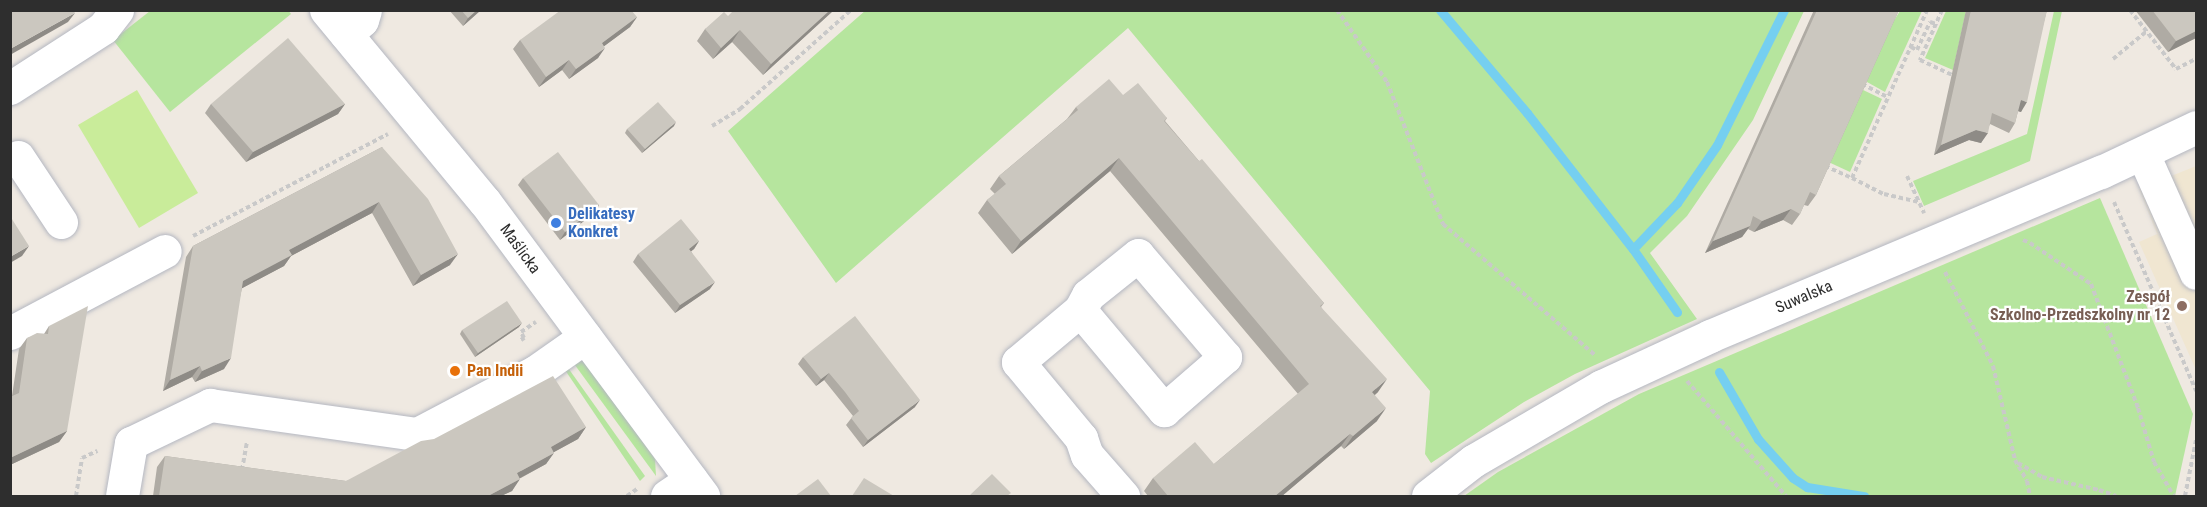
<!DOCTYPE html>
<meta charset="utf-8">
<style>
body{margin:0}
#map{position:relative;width:2207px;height:507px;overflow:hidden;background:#efe9e1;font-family:"Roboto Condensed",sans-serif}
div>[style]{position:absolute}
.education>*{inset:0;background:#f0e6d1}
.green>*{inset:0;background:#b6e59e}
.pitch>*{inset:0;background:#c9ec9a}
.stream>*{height:9px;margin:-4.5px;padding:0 4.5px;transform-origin:4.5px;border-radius:4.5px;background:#75cff0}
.path>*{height:4px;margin-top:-2px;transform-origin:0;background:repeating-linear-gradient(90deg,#c9c9c9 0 4.5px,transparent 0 7.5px)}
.roads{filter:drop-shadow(0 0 2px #b4b7c1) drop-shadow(0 0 2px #b4b7c1)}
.minor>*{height:33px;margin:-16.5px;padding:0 16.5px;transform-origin:16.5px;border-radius:16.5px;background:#fff}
.wall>*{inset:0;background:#afaba4}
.shaded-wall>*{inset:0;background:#8e8b86}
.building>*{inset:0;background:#cbc7bf}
.dots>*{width:16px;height:16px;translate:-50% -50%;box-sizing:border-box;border:3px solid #fff;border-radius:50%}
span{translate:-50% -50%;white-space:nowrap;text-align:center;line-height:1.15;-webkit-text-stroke:4.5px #fff;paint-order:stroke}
.shop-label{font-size:16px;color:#366cbe;font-weight:700}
.left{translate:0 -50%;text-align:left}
.street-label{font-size:16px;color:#2e2e2e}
.education-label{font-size:16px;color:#785e54;font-weight:700}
.right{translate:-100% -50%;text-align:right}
.food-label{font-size:16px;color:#c56008;font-weight:700}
.frame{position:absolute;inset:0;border:12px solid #2e2e2e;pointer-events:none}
</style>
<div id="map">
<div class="education">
<div style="clip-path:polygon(2196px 166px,2196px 370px,2139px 242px,2157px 234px,2139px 189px)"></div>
</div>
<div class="green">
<div style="clip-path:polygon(288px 10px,291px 14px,170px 112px,113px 40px,150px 11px)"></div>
<div style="clip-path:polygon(866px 10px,1804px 10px,1804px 11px,1753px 120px,1687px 216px,1650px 253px,1697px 319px,1575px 374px,1524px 402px,1431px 463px,1425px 454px,1430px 391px,1128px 28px,836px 283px,728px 131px)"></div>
<div style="clip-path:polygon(1900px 11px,1922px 11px,1885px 92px,1858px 77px)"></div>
<div style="clip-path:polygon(1946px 11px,1966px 11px,1953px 70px,1925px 58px)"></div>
<div style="clip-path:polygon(2054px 11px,2062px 11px,2030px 161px,1924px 206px,1913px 181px,2027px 134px)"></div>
<div style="clip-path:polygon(1861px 89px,1882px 99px,1850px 172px,1822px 159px)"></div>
<div style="clip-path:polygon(2100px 198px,2193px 414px,2175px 496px,1464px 496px,1498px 472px,1639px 394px)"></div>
<div style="clip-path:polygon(572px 361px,584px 361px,655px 459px,656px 476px)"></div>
<div style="clip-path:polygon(566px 365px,645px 476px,640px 481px,563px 367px)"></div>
</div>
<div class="pitch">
<div style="clip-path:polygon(137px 90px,198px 193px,139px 228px,78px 125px)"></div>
</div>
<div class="stream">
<div style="left:1440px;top:10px;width:135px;rotate:49.8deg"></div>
<div style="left:1527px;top:113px;width:172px;rotate:52.1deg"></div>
<div style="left:1633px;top:249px;width:77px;rotate:55.1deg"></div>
<div style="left:1633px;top:249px;width:64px;rotate:-46.3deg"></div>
<div style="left:1677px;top:203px;width:70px;rotate:-55.4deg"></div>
<div style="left:1717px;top:145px;width:151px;rotate:-63.6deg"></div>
<div style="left:1719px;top:372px;width:78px;rotate:59.8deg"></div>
<div style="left:1758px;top:439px;width:52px;rotate:48.1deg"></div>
<div style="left:1793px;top:478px;width:17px;rotate:33deg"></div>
<div style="left:1807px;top:487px;width:58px;rotate:9deg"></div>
</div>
<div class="path">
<div style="left:1337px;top:10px;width:88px;rotate:55.2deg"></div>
<div style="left:1387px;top:82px;width:153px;rotate:68.5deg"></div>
<div style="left:1443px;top:224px;width:201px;rotate:40.8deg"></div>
<div style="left:1942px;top:10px;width:55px;rotate:113.7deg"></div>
<div style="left:1920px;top:60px;width:35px;rotate:25deg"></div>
<div style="left:2130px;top:10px;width:75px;rotate:52.1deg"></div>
<div style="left:2176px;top:69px;width:22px;rotate:-27deg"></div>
<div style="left:1911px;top:47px;width:7px;rotate:27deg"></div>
<div style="left:1917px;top:50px;width:31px;rotate:-65deg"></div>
<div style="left:1930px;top:22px;width:6px;rotate:18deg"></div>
<div style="left:2113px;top:59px;width:44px;rotate:-39.5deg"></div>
<div style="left:1862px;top:84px;width:29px;rotate:27deg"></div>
<div style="left:712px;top:126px;width:33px;rotate:-31deg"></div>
<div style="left:740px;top:109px;width:149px;rotate:-41.7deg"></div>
<div style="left:1825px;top:166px;width:30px;rotate:24deg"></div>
<div style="left:1852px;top:178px;width:184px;rotate:-65.9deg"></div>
<div style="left:1907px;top:176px;width:41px;rotate:65.3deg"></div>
<div style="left:1852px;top:178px;width:36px;rotate:27deg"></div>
<div style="left:1884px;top:194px;width:35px;rotate:13deg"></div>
<div style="left:2114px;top:202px;width:206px;rotate:66.5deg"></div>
<div style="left:193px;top:236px;width:220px;rotate:-27.6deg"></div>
<div style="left:2023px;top:240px;width:8px;rotate:23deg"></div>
<div style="left:2030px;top:243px;width:73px;rotate:33.9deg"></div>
<div style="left:2091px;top:284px;width:133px;rotate:69.2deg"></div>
<div style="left:2138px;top:408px;width:56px;rotate:73.5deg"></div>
<div style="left:2154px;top:462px;width:39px;rotate:60deg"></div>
<div style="left:1945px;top:272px;width:106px;rotate:62.9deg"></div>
<div style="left:1993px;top:366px;width:97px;rotate:76.8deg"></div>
<div style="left:2015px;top:460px;width:24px;rotate:60deg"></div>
<div style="left:2027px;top:481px;width:15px;rotate:79deg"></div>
<div style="left:521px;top:340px;width:4px;rotate:-34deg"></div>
<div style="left:524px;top:338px;width:7px;rotate:-117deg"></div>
<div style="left:521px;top:332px;width:18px;rotate:-34deg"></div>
<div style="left:1687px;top:381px;width:152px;rotate:49.3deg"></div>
<div style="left:2018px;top:463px;width:28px;rotate:30deg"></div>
<div style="left:2042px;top:477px;width:58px;rotate:12.8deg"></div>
<div style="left:2099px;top:490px;width:18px;rotate:19deg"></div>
<div style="left:242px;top:470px;width:29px;rotate:-80deg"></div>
<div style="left:76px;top:496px;width:38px;rotate:-81deg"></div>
<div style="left:82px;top:458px;width:17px;rotate:-25deg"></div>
<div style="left:627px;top:496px;width:12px;rotate:-35deg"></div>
<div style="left:2185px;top:496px;width:57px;rotate:-78.9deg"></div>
</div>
<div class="roads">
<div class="minor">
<div style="left:326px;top:10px;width:249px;rotate:50.4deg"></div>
<div style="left:485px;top:202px;width:366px;rotate:53.4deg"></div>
<div style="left:346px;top:34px;width:21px;rotate:-41deg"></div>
<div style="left:362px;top:20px;width:10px;rotate:-73deg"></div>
<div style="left:10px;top:88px;width:111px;rotate:-32.8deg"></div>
<div style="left:103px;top:28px;width:23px;rotate:-52deg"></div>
<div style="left:2143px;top:154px;width:130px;rotate:66deg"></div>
<div style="left:18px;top:157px;width:78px;rotate:56.5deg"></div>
<div style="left:1080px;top:310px;width:131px;rotate:50deg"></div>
<div style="left:1164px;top:410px;width:81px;rotate:-41deg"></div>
<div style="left:1225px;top:357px;width:134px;rotate:-130.5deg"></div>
<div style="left:1138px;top:255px;width:64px;rotate:141.3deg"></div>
<div style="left:1088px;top:295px;width:17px;rotate:118deg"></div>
<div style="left:1080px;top:310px;width:81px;rotate:140deg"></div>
<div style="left:1018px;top:362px;width:99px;rotate:50.3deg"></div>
<div style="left:1081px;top:438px;width:18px;rotate:71deg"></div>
<div style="left:1087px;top:455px;width:55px;rotate:48.7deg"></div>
<div style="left:10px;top:333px;width:175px;rotate:-27.9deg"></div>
<div style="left:122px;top:496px;width:54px;rotate:-80.4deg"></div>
<div style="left:131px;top:443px;width:88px;rotate:-25.7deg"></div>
<div style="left:210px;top:405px;width:209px;rotate:8deg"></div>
<div style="left:417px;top:434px;width:133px;rotate:-27.7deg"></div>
<div style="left:535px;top:372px;width:61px;rotate:-35deg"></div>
<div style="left:667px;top:496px;width:29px;rotate:-34deg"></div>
<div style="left:1428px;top:496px;width:57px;rotate:-37.9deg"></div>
<div style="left:1473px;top:461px;width:149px;rotate:-30.2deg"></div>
<div style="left:1602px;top:386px;width:119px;rotate:-24.8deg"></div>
<div style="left:1710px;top:336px;width:424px;rotate:-22.8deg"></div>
<div style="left:2101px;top:172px;width:105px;rotate:-25.3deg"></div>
</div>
</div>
<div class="wall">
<div style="clip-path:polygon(449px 10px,481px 10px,463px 26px)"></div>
<div style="clip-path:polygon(834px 10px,763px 75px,732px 42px,713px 59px,697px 41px,705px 29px,728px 16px)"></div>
<div style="clip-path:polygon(1814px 10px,1899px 10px,1816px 195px,1808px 206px,1804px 205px,1800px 214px,1792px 225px,1783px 220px,1754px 232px,1748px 229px,1742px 237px,1705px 253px)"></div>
<div style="clip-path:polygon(1966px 10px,2047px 10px,2021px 112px,2018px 111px,2015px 123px,2009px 133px,1990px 124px,1981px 143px,1969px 140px,1934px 155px)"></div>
<div style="clip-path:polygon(2135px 10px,2196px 10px,2196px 38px,2168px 52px)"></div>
<div style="clip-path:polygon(637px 17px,630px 27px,604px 46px,598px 58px,569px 79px,562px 70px,539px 87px,513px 49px,520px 40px)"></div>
<div style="clip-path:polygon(1123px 95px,1167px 118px,1165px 121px,1199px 161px,1324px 303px,1321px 307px,1378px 392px,1375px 395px,1377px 421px,1344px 449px,1341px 446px,1282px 496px,1148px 496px,1144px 491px,1153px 478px,1214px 464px,1298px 394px,1110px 171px,1012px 254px,978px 213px,987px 200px,995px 194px,990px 189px,999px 176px,1067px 119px,1076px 107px)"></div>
<div style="clip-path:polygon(211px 104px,345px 104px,338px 114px,246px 162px,205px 113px)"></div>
<div style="clip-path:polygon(674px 126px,642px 153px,625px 133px,627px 129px)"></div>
<div style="clip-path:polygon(382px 147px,450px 265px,413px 286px,372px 213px,291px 256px,284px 266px,242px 288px,224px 369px,195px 382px,192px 377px,163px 391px,186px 257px,193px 246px)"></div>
<div style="clip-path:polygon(523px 178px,599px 205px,594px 213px,560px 240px,518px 185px)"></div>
<div style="clip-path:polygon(699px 241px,694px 249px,691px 251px,710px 289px,675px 313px,633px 262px,638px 254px)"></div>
<div style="clip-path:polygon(49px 326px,67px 431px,59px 442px,10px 465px,10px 397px,12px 396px,19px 349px,27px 338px,44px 334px)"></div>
<div style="clip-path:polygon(519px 327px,475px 357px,460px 334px,462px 330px)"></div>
<div style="clip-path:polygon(803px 357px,915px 407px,863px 447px,846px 425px,853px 416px,824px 380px,816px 386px,798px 364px)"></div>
<div style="clip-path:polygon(586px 427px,578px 439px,554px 452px,546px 464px,519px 479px,512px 491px,501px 496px,153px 496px,157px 467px,165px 456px,346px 481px)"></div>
</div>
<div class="shaded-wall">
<div style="clip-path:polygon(477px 10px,481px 10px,463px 26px,468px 18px)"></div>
<div style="clip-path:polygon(830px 10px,834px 10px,763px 75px,771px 64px)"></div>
<div style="clip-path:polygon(75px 13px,68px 22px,10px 55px,10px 49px)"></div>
<div style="clip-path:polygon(637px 17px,630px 27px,595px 53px,602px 43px)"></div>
<div style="clip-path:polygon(740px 30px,732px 42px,713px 59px,721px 48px)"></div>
<div style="clip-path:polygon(2196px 31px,2196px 38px,2168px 52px,2176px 41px)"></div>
<div style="clip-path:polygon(605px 48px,598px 58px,569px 79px,576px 69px)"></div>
<div style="clip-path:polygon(569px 60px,562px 70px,539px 87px,546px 77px)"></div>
<div style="clip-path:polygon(2021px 100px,2027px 102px,2021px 112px,2014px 110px)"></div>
<div style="clip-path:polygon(345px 104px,338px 114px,246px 162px,253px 152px)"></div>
<div style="clip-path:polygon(676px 122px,674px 126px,642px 153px,645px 149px)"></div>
<div style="clip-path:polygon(1976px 130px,1988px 133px,1981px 143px,1969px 140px,1934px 155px,1941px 145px)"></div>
<div style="clip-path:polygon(1119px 158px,1110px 171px,1012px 254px,1021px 241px)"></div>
<div style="clip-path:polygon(379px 202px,372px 213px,291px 256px,284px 266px,235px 292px,243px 281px,289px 250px)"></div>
<div style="clip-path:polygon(599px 205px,594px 213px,560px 240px,565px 232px)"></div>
<div style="clip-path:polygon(1791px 209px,1783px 220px,1754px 232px,1762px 221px)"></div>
<div style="clip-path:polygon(1750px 226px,1742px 237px,1705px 253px,1713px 241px)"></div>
<div style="clip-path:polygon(699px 241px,694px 249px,684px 257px,689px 249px)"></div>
<div style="clip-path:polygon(29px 246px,22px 256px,10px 263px,10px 257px)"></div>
<div style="clip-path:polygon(458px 254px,450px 265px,413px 286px,421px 275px)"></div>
<div style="clip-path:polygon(715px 282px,710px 289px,675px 313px,680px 305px)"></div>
<div style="clip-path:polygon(522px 323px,519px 327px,475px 357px,478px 353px)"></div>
<div style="clip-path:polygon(231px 358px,224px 369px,195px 382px,202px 371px)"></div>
<div style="clip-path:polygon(200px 366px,192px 377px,163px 391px,170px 380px)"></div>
<div style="clip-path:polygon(829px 373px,824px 380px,816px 386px,821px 379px)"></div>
<div style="clip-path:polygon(1387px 379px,1378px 392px,1363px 404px,1372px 392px)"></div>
<div style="clip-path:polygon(920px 400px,915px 407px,863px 447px,868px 440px)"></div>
<div style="clip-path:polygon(1386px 408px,1377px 421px,1344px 449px,1353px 436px)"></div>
<div style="clip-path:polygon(586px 427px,578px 439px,543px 458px,551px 447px)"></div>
<div style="clip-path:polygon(67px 431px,59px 442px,10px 465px,10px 458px)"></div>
<div style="clip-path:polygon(1350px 434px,1341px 446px,1282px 496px,1275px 496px)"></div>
<div style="clip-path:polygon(554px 453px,546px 464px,509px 484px,517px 473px)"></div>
<div style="clip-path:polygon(520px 479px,512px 491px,501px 496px,488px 496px)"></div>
</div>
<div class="building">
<div style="clip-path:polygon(10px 10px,73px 10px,75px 13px,10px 49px)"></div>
<div style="clip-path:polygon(461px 10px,477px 10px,468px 18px)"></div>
<div style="clip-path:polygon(561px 10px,631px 10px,637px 17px,602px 43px,605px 48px,576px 69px,569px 60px,546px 77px,520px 40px)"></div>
<div style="clip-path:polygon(734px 10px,830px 10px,771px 64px,740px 30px,721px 48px,705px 29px,724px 12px,728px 16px)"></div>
<div style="clip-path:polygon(1817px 10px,1899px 10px,1816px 195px,1810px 192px,1800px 214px,1791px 209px,1762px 221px,1753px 216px,1750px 226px,1713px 241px)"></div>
<div style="clip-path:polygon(1971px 10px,2047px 10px,2027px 102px,2021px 100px,2015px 123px,1992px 113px,1988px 133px,1976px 130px,1941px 145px)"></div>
<div style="clip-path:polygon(2152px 10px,2196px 10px,2196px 31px,2176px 41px)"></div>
<div style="clip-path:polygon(288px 38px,345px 104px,253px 152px,211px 104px)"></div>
<div style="clip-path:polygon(1109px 79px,1123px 95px,1138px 83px,1167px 118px,1164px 121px,1199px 161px,1202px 159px,1324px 303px,1320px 306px,1387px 379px,1372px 392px,1386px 408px,1353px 436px,1350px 434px,1275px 496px,1168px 496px,1153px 478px,1195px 442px,1214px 464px,1309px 384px,1119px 158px,1021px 241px,987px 200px,1006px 184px,999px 176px,1078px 110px,1076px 107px)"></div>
<div style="clip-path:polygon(658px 102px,676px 122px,645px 149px,627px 129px)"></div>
<div style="clip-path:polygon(382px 147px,428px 199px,458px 254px,421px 275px,379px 202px,289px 250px,292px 255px,243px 281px,231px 358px,202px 371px,200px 366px,170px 380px,193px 246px)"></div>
<div style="clip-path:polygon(558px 152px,599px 205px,565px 232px,523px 178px)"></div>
<div style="clip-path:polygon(10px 216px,29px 246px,10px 257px)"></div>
<div style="clip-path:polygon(681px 219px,699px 241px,689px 249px,715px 282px,680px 305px,638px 254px)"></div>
<div style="clip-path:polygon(507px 301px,522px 323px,478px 353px,462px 330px)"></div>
<div style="clip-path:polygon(88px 306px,67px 431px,10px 458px,10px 397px,19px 393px,27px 338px,37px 333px,48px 334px,49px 326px)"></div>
<div style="clip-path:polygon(855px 316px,920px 400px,868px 440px,851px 418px,859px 411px,845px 392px,829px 373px,821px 379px,803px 357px)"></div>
<div style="clip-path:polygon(553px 376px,586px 427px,551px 447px,554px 453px,517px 473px,520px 479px,488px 496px,159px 496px,165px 456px,346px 481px,421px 441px,434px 439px)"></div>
<div style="clip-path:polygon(992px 474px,1011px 493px,1007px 496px,969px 496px)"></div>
<div style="clip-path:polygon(864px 478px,894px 496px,852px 496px)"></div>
<div style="clip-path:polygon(818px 479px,831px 496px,795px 496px)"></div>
</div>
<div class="dots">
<div style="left:556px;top:223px;background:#3f7fe0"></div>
<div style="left:2182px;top:306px;background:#8d6e63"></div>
<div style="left:455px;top:371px;background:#e8710a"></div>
</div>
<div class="shop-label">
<span class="left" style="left:568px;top:223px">Delikatesy<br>Konkret</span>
</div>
<div class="street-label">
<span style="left:520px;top:249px;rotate:54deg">Maślicka</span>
<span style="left:1804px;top:297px;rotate:-23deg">Suwalska</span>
</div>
<div class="education-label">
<span class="right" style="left:2170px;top:306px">Zespół<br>Szkolno-Przedszkolny nr 12</span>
</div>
<div class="food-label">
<span class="left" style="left:467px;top:371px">Pan Indii</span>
</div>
<div class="frame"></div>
</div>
